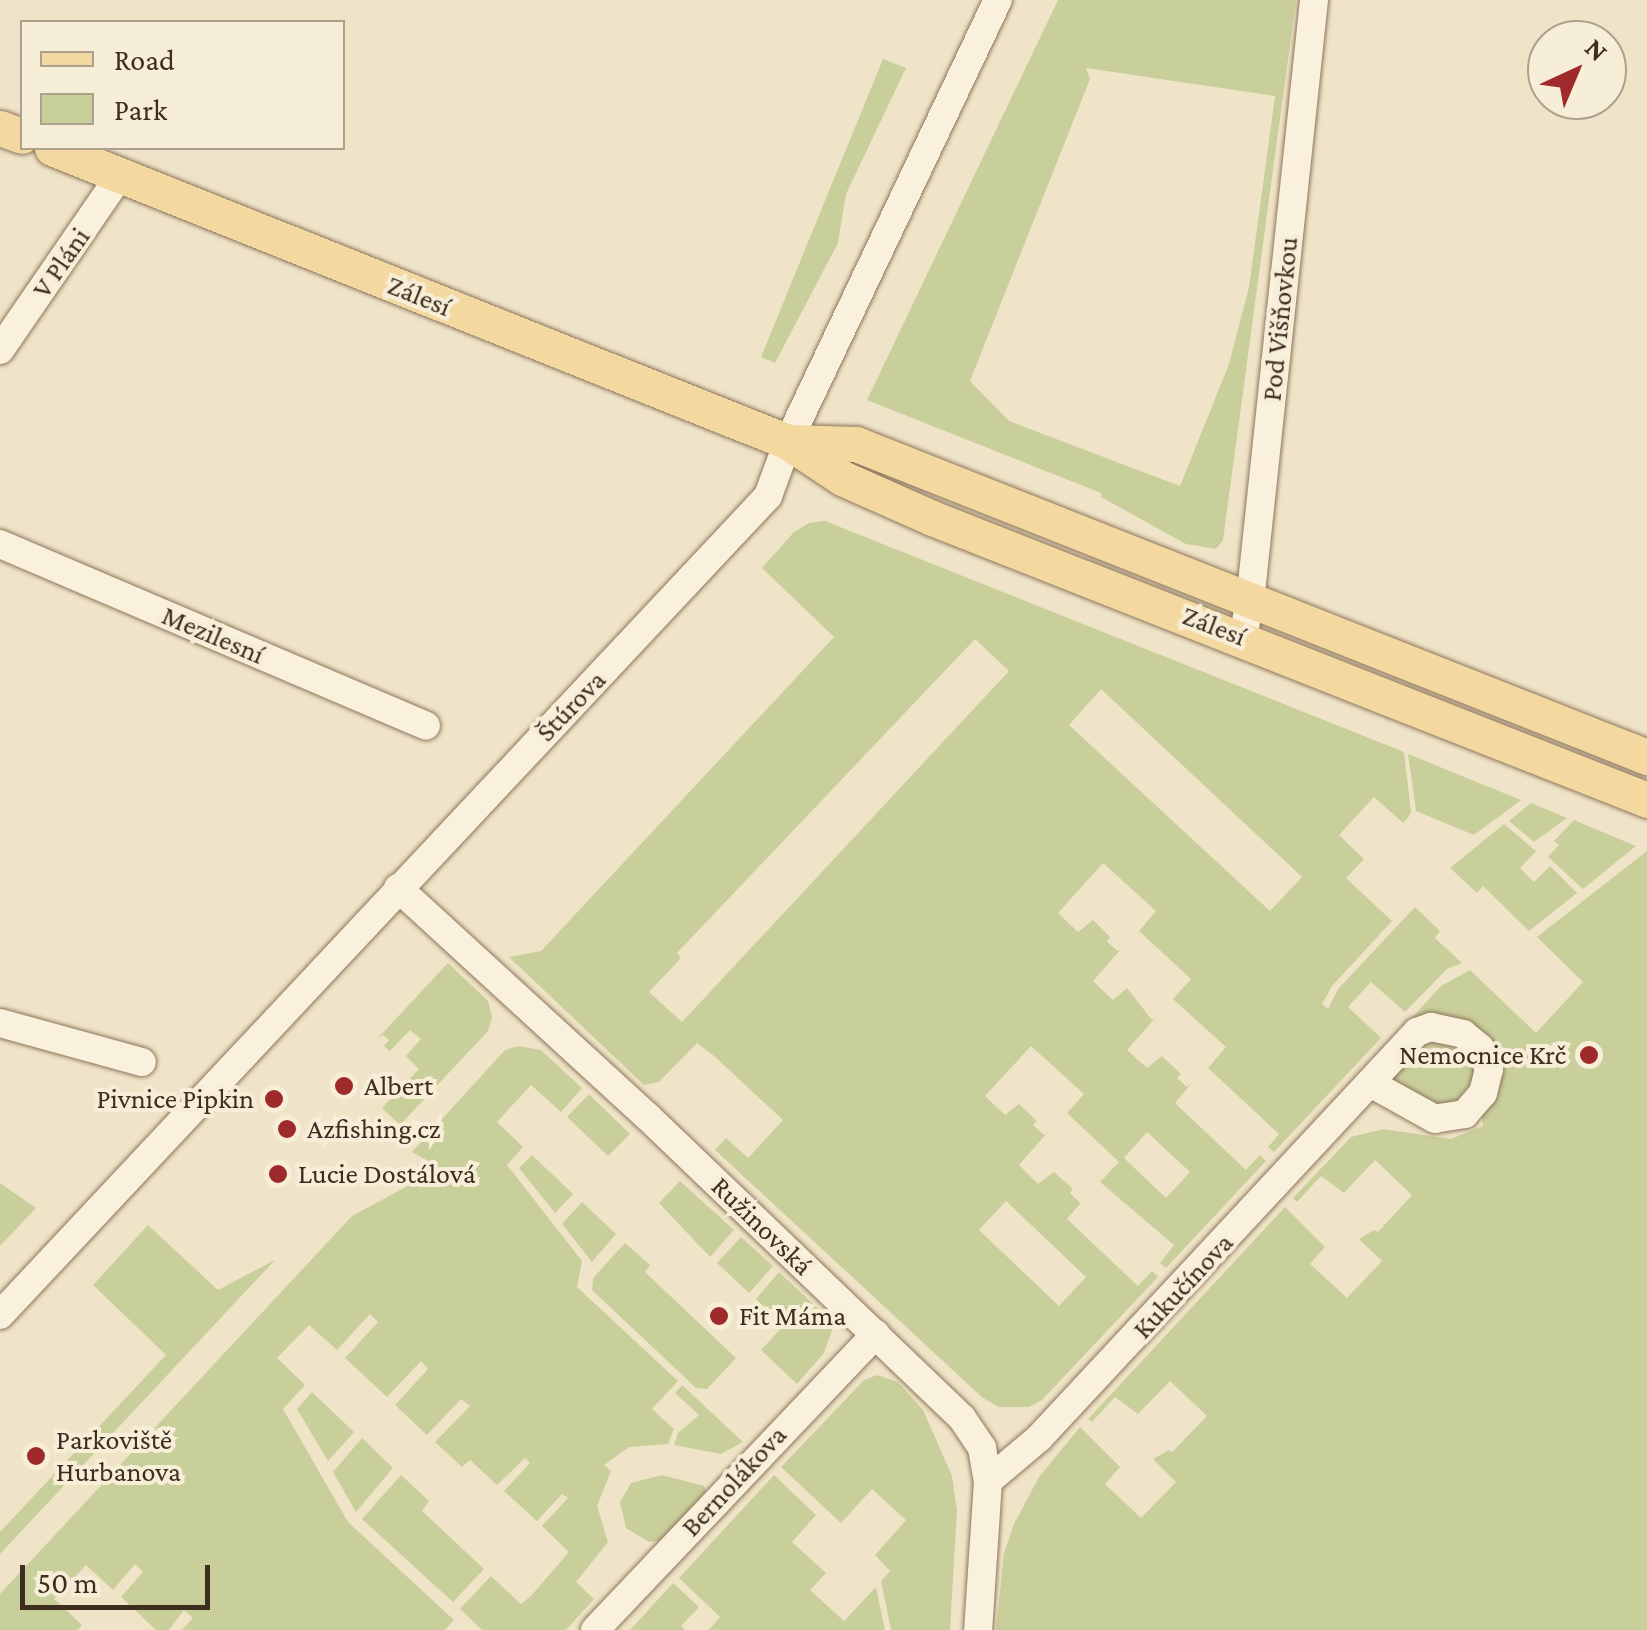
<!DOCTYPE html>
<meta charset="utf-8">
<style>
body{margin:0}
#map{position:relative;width:1647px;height:1630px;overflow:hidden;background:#f0e4c8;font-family:"Crimson Pro",serif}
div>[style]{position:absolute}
.green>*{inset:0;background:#c9cf9b}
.roads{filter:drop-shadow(0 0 2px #8d765c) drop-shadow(0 0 2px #8d765c)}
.minor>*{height:28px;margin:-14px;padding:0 14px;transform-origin:14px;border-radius:14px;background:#faf1dc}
.major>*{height:35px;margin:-17.5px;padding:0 17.5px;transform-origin:17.5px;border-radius:17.5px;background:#f3d9a0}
.dots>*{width:28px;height:28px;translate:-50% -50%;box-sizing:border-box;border:5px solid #f7eed8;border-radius:50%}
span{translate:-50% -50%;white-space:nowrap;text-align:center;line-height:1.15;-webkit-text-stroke:8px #f7eed8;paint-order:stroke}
.street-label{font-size:28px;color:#3d2e20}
.poi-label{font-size:28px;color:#3d2e20}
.right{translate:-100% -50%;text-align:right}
.left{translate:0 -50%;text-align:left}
.legend{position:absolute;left:20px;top:20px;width:325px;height:130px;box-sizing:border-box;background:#f7eed8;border:2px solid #ada18e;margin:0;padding:12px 18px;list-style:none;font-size:30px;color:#3d2e20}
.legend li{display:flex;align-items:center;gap:20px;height:50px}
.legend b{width:50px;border:2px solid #ada18e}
.north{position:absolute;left:1527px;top:20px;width:100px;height:100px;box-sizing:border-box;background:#f7eed8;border:2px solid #ada18e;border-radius:50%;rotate:44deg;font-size:28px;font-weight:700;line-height:40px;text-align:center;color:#3d2e20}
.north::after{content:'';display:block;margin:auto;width:35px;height:45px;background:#9e2a2b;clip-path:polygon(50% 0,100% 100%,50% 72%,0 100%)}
.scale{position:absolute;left:20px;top:1565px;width:190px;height:45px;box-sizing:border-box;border:5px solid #3d2e20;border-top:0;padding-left:12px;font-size:30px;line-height:35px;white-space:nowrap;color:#3d2e20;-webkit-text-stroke:8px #f7eed8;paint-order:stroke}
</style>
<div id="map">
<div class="green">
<div style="clip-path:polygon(evenodd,1058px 0,1296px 0,1223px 540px,1216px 549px,1186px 544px,1101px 497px,1101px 493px,867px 400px,1058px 0,1086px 68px,1275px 96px,1249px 287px,1229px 364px,1180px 486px,1009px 421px,970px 381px,1090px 79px,1086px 68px)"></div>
<div style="clip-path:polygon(883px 59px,906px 68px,846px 194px,838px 243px,775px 363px,761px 357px)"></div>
<div style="clip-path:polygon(evenodd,825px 521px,1404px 752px,1411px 812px,1408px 818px,1403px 823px,1374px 797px,1339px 835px,1364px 859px,1346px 878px,1392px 921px,1332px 986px,1322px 1004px,1328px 1009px,1338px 989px,1415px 907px,1440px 931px,1435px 938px,1462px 963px,1447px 969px,1405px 1012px,1371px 982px,1348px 1007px,1381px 1038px,1274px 1152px,1268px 1147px,1279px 1134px,1208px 1068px,1226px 1047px,1173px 999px,1191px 979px,1139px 931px,1156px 911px,1103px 863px,1058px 913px,1078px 932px,1093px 920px,1110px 937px,1107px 942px,1118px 951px,1122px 948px,1093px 981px,1113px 1000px,1127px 988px,1152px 1020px,1157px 1016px,1127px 1050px,1147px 1068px,1162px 1056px,1181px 1074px,1177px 1078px,1187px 1087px,1192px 1083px,1175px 1103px,1246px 1170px,1260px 1155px,1266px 1161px,1166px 1268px,1160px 1263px,1174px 1245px,1100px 1182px,1119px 1162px,1067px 1113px,1084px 1094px,1031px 1046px,985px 1096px,1005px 1115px,1019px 1104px,1037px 1121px,1033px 1125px,1044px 1135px,1048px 1132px,1019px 1165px,1038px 1184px,1054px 1172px,1073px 1189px,1070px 1193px,1080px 1203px,1084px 1199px,1067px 1219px,1138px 1286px,1152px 1271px,1158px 1277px,1042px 1400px,1029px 1407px,999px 1407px,983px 1398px,715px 1150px,726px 1138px,748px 1158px,783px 1120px,714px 1056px,697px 1043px,659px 1082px,644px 1085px,509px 957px,541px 951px,834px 637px,762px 568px,794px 532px,809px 523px,825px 521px,975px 639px,1009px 671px,682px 1022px,649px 992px,681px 958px,677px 953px,975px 639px,825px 521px,1101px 689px,1302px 877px,1270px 911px,1069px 725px,1101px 689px,825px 521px,1147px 1132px,1190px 1172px,1166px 1198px,1124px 1158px,1147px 1132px,825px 521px,1006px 1201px,1086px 1277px,1059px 1306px,979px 1230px,1006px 1201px)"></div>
<div style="clip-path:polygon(1408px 754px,1521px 800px,1474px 835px,1416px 811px)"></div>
<div style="clip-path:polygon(1531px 803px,1567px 818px,1534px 842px,1509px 821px)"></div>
<div style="clip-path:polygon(1574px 820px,1636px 846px,1583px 889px,1548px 857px,1559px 845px,1554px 841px)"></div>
<div style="clip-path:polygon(1504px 824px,1536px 851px,1520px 868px,1534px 882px,1550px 866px,1577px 893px,1529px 931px,1483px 886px,1477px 893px,1450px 868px)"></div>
<div style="clip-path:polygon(1647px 851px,1647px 1630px,996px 1630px,1004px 1553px,1014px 1524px,1039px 1477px,1080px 1427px,1120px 1467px,1105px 1484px,1141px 1518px,1176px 1482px,1153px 1459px,1169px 1450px,1172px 1452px,1207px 1416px,1170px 1381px,1138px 1414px,1115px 1397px,1092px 1422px,1088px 1419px,1285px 1207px,1325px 1247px,1310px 1264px,1347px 1298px,1382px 1261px,1359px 1239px,1374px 1230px,1378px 1232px,1412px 1195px,1375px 1160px,1344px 1193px,1321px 1176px,1297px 1202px,1293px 1198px,1351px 1137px,1383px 1129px,1451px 1139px,1483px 1126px,1472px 1025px,1441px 1015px,1409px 1021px,1441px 986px,1470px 970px,1536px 1033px,1583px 982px,1537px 937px)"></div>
<div style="clip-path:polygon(448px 963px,488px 1001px,492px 1018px,488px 1031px,400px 1125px,382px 1108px,419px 1069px,406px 1056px,421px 1039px,410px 1030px,390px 1051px,384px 1046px,389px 1040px,383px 1035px,377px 1039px)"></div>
<div style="clip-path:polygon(1445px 1038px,1466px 1050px,1474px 1068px,1473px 1080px,1458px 1100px,1440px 1106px,1383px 1087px,1420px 1043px)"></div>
<div style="clip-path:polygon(518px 1046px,541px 1050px,582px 1088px,561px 1112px,531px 1085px,497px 1122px,523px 1147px,507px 1165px,582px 1261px,577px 1287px,678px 1381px,652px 1409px,674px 1429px,668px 1444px,629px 1447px,604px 1465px,611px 1471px,597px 1506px,608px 1542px,576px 1582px,594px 1599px,566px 1630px,482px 1630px,460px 1609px,491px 1576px,521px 1604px,531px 1596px,569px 1552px,542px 1526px,568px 1498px,562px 1494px,537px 1521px,504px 1491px,530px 1463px,525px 1458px,497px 1485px,470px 1460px,462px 1467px,435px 1442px,470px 1406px,461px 1399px,427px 1435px,395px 1405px,428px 1369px,421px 1361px,387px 1397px,345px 1358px,378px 1322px,370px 1314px,337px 1350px,309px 1325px,277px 1358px,305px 1385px,283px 1409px,348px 1522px,454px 1620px,445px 1630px,182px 1630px,193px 1618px,184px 1610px,169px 1630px,156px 1630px,121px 1597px,143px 1572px,135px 1564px,113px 1590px,86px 1565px,54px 1599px,82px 1625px,78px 1630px,0 1630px,0 1594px,352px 1216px,441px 1168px,412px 1152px,505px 1050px)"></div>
<div style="clip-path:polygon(589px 1094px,630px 1134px,608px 1156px,567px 1117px)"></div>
<div style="clip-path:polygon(532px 1155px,573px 1194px,555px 1213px,519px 1168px)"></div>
<div style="clip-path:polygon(680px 1181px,734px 1230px,710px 1257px,659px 1203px)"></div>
<div style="clip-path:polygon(0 1183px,36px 1208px,0 1246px)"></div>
<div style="clip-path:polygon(582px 1202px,616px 1234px,592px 1262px,562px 1224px)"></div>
<div style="clip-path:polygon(148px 1225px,218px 1290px,275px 1260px,0 1554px,0 1532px,166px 1355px,93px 1285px)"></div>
<div style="clip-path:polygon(741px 1237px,773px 1266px,749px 1293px,717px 1263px)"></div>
<div style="clip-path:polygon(625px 1243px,650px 1265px,645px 1272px,736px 1358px,707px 1389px,696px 1388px,592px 1290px,593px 1278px)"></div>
<div style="clip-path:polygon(779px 1272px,827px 1317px,832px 1330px,824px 1353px,797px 1384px,761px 1350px,784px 1325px,756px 1299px)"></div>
<div style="clip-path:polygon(877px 1375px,898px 1382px,923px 1410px,952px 1476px,957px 1510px,950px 1630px,891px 1630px,881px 1581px,890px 1571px,875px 1555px,906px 1520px,872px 1489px,841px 1523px,781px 1467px,864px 1380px)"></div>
<div style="clip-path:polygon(682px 1385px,743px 1442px,721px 1454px,674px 1445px,678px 1433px,699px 1415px,675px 1393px)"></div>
<div style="clip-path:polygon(312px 1392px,354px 1432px,328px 1461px,297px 1409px)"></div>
<div style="clip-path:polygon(362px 1438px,393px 1468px,356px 1512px,333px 1472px)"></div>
<div style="clip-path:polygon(401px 1475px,429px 1501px,422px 1511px,484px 1569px,453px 1602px,362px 1519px)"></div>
<div style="clip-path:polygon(662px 1475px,704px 1486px,706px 1491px,664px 1541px,649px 1542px,626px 1528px,620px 1502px,631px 1483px)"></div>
<div style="clip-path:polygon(774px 1475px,816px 1515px,792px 1542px,826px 1573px,810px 1590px,844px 1621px,876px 1587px,885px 1630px,709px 1630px,720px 1617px,679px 1578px)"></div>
<div style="clip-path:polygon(673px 1583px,699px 1607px,681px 1626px,685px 1630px,630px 1630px)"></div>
</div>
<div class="roads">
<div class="minor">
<div style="left:0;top:350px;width:214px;rotate:-55.5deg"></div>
<div style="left:0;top:544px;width:463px;rotate:23.1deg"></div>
<div style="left:1243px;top:637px;width:36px;rotate:-79deg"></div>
<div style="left:1250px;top:602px;width:605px;rotate:-83.93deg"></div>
<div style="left:398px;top:888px;width:338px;rotate:42.5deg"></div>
<div style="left:647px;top:1116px;width:436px;rotate:43.8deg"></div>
<div style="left:962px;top:1418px;width:36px;rotate:56deg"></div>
<div style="left:982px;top:1448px;width:34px;rotate:80deg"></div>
<div style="left:988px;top:1481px;width:149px;rotate:93.8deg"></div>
<div style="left:0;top:1023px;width:147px;rotate:15.4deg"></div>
<div style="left:0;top:1315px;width:1123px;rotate:-46.84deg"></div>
<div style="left:768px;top:496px;width:58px;rotate:-69.7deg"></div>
<div style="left:788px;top:442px;width:489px;rotate:-64.6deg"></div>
<div style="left:988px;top:1481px;width:67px;rotate:-40.1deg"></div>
<div style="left:1039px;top:1438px;width:555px;rotate:-47.05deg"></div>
<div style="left:1417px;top:1032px;width:15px;rotate:-20deg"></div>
<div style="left:1431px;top:1027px;width:33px;rotate:12deg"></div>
<div style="left:1463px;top:1034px;width:22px;rotate:39deg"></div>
<div style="left:1480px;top:1048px;width:23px;rotate:67deg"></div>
<div style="left:1489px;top:1069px;width:25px;rotate:104deg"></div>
<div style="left:1483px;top:1093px;width:28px;rotate:131deg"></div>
<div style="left:1465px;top:1114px;width:30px;rotate:171deg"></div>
<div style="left:1435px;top:1119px;width:74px;rotate:-151deg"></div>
<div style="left:595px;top:1630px;width:408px;rotate:-46.5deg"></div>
</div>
<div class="major">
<div style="left:0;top:128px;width:23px;rotate:20deg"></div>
<div style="left:52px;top:148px;width:793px;rotate:21.77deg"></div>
<div style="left:788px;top:442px;width:65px;rotate:33.7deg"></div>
<div style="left:842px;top:478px;width:98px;rotate:24deg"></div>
<div style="left:932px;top:518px;width:769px;rotate:21.52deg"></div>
<div style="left:789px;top:442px;width:67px;rotate:1.7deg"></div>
<div style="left:856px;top:444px;width:851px;rotate:21.59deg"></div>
</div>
</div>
<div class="dots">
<div style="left:1589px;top:1055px;background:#9e2a2b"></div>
<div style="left:344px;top:1086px;background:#9e2a2b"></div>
<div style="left:274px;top:1099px;background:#9e2a2b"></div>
<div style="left:287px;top:1129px;background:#9e2a2b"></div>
<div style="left:278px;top:1174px;background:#9e2a2b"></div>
<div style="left:719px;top:1316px;background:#9e2a2b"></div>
<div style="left:36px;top:1456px;background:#9e2a2b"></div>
</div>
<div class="street-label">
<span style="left:61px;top:263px;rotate:-55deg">V Pláni</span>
<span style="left:419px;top:296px;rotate:22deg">Zálesí</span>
<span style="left:1280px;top:319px;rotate:-84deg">Pod Višňovkou</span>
<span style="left:1214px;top:626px;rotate:21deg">Zálesí</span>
<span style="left:213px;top:635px;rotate:23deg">Mezilesní</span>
<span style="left:571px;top:706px;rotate:-46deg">Štúrova</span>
<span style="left:762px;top:1226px;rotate:44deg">Ružinovská</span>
<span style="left:1183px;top:1286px;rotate:-47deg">Kukučínova</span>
<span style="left:734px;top:1481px;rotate:-47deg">Bernolákova</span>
</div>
<div class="poi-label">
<span class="right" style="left:1566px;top:1055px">Nemocnice Krč</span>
<span class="left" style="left:364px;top:1086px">Albert</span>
<span class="right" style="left:254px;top:1099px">Pivnice Pipkin</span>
<span class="left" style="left:307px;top:1129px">Azfishing.cz</span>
<span class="left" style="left:298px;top:1174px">Lucie Dostálová</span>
<span class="left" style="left:739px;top:1316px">Fit Máma</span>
<span class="left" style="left:56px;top:1456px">Parkoviště<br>Hurbanova</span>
</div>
<ul class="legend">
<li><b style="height:12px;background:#f3d9a0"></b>Road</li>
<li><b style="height:28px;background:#c9cf9b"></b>Park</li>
</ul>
<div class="north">N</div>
<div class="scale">50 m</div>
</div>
